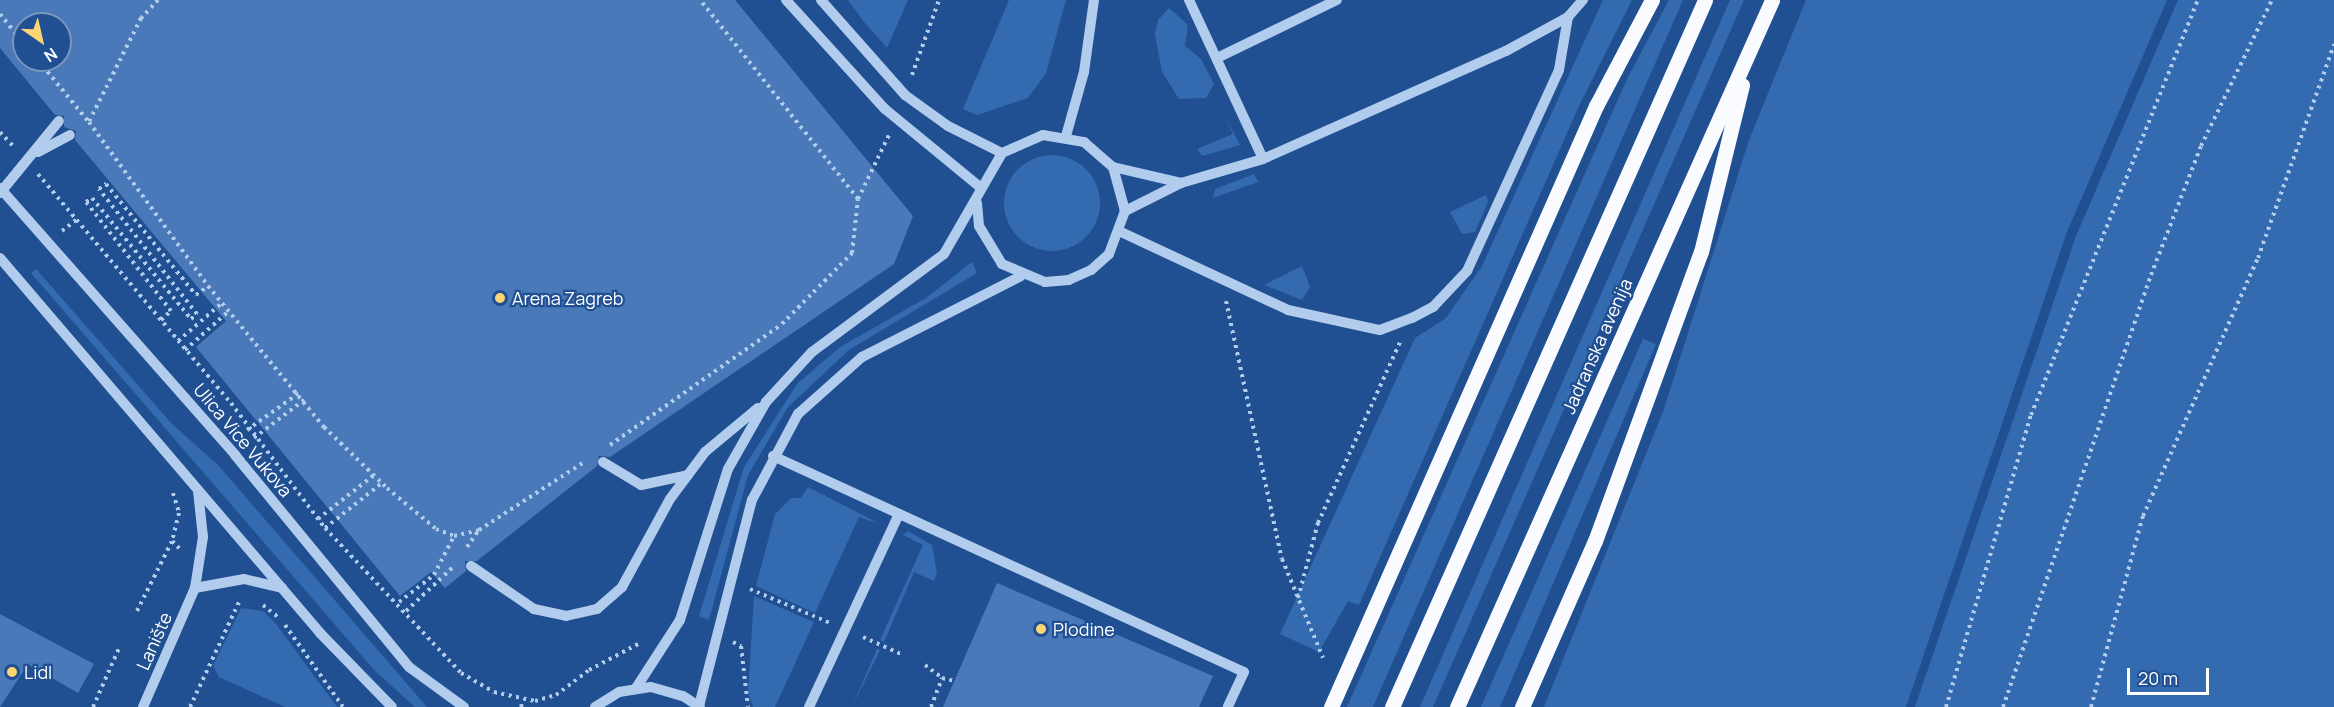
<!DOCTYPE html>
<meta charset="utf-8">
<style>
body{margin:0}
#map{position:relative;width:2334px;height:707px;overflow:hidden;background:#205092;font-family:Manrope,sans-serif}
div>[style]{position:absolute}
.green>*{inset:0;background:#346aaf}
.round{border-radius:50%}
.building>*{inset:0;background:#4979b9}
.path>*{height:4px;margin-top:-2px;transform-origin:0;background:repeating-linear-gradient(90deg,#b2cced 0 3px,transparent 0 7.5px)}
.minor>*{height:10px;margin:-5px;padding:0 5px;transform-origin:5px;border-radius:5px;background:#b2cced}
.major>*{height:15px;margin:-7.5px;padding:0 7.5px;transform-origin:7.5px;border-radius:7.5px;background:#f9fbff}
.dots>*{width:16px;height:16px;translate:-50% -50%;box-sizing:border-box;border:3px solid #205092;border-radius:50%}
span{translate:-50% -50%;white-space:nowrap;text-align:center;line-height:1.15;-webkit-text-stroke:4.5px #205092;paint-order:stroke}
.poi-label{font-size:18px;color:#fff}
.left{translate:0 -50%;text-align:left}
.street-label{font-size:18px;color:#fff}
.north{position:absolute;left:12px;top:12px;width:60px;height:60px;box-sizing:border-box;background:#205092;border:2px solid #7996be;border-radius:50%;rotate:146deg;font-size:16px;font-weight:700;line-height:24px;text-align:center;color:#fff}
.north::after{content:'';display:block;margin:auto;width:21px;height:27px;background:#fad573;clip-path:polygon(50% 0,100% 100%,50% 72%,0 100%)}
.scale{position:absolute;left:2127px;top:668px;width:82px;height:27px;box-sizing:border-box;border:3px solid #fff;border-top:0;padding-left:8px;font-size:18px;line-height:21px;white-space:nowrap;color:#fff;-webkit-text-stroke:4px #205092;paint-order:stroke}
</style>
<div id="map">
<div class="green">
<div style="clip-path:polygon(848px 0,908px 0,887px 48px,864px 22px)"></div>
<div style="clip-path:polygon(1009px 0,1066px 0,1046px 73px,1028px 98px,977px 115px,963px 109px)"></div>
<div style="clip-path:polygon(1603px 0,1632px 0,1579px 106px,1359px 605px,1348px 601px,1319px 652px,1280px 634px,1415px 338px,1446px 318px,1482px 266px)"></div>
<div style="clip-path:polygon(1669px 0,1683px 0,1373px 707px,1347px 707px,1628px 77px)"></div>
<div style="clip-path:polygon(1730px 0,1744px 0,1433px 707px,1420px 707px)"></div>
<div style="clip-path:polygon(1806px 0,2167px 0,2067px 232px,1906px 707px,1544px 707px,1664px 409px,1749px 140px)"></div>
<div style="clip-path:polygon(2178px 0,2334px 0,2334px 707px,1915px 707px,2076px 236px)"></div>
<div style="clip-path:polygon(1169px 8px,1188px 25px,1185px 46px,1201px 59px,1214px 84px,1206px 98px,1179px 99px,1162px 72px,1155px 34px,1158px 20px)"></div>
<div style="clip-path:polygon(1225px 116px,1240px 145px,1202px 156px,1197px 149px,1233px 134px)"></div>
<div class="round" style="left:1004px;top:155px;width:96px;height:96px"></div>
<div style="clip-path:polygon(1254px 174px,1258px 182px,1213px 198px,1215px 189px)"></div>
<div style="clip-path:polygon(1486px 195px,1488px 202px,1475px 232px,1462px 234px,1450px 212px)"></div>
<div style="clip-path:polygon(972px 262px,977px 273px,849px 350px,788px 407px,748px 475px,709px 620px,699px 616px,744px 467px,797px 384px,840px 347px,926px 298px)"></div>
<div style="clip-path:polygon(1302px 266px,1310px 287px,1302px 300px,1264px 285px)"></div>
<div style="clip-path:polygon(36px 269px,172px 424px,218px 465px,427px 707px,415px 707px,375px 671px,31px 273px)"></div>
<div style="clip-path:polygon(1643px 339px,1656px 344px,1500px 707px,1481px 707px)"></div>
<div style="clip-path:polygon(808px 487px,880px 524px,859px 517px,815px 613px,756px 586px,775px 514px,791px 498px,801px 498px)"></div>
<div style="clip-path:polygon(908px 531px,932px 545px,937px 573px,934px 581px,914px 572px,884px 642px,880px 640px,923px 545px,903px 535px)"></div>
<div style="clip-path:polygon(754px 596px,814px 622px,775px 707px,753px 707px,748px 693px)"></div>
<div style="clip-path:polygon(241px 608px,263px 611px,276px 624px,337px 707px,285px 707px,219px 677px,213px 666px)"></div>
<div style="clip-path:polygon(877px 649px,880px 650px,852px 707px)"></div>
</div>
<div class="building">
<div style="clip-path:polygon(evenodd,0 0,735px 0,913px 216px,894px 264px,610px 457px,599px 456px,597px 466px,477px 561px,465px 561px,466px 571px,445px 588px,431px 572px,400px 596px,196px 347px,226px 321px,75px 140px,76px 131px,64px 127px,64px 116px,55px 115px,0 48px,0 0,24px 24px,60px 24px,60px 60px,24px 60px,24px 24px)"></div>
<div style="clip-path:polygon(997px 583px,1213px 676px,1199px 707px,943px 707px)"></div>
<div style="clip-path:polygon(0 614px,94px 664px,78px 693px,28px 664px,0 707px)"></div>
</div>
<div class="path">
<div style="left:158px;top:0;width:25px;rotate:133deg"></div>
<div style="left:141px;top:18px;width:116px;rotate:116.6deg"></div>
<div style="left:89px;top:122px;width:203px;rotate:54deg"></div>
<div style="left:208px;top:286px;width:183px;rotate:50.6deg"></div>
<div style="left:324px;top:427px;width:88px;rotate:44.1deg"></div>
<div style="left:387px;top:488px;width:64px;rotate:39.9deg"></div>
<div style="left:436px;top:529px;width:19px;rotate:21deg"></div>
<div style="left:454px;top:536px;width:26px;rotate:-13deg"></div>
<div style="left:479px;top:530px;width:125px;rotate:-32.9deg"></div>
<div style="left:0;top:14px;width:38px;rotate:51deg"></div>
<div style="left:38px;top:60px;width:79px;rotate:50.7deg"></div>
<div style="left:912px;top:75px;width:80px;rotate:-70.2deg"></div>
<div style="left:0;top:132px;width:19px;rotate:47deg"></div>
<div style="left:38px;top:174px;width:299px;rotate:49.9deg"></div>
<div style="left:231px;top:403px;width:156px;rotate:53.1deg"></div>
<div style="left:325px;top:528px;width:199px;rotate:46.8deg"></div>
<div style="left:461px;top:673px;width:38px;rotate:30deg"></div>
<div style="left:494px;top:692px;width:42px;rotate:12.4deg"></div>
<div style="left:535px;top:701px;width:22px;rotate:-16deg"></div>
<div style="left:556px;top:695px;width:41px;rotate:-37.1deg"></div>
<div style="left:589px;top:670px;width:58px;rotate:-27.9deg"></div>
<div style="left:858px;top:199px;width:71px;rotate:-64.2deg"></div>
<div style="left:62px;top:231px;width:18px;rotate:-38deg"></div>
<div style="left:1226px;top:301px;width:264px;rotate:77.8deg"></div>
<div style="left:1282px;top:559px;width:107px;rotate:67.5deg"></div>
<div style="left:161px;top:320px;width:13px;rotate:-42deg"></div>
<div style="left:171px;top:311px;width:138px;rotate:-127.9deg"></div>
<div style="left:86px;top:202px;width:7px;rotate:-34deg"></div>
<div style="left:92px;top:198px;width:156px;rotate:50.7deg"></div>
<div style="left:191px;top:319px;width:8px;rotate:-40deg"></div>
<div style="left:197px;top:314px;width:159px;rotate:-128.1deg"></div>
<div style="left:99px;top:189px;width:9px;rotate:-36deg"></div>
<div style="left:106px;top:184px;width:143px;rotate:51deg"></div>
<div style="left:196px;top:295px;width:15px;rotate:-37deg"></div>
<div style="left:178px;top:341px;width:58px;rotate:-40.8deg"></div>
<div style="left:185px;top:350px;width:59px;rotate:-41.6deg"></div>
<div style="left:247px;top:430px;width:64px;rotate:-35.4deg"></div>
<div style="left:254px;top:438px;width:63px;rotate:-37.2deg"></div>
<div style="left:610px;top:445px;width:210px;rotate:-35.1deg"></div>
<div style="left:782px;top:324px;width:100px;rotate:-45.4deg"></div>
<div style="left:852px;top:253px;width:54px;rotate:-83.7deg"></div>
<div style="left:858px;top:199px;width:254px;rotate:-128.4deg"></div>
<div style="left:173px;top:493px;width:21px;rotate:73deg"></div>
<div style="left:179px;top:513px;width:29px;rotate:104deg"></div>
<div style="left:172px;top:541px;width:14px;rotate:45deg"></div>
<div style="left:318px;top:519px;width:71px;rotate:-38.2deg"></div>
<div style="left:325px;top:528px;width:73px;rotate:-38.3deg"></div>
<div style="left:467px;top:547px;width:19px;rotate:-55deg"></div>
<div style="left:750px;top:589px;width:87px;rotate:23deg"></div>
<div style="left:1298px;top:598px;width:78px;rotate:-75.1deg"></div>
<div style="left:1318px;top:523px;width:199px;rotate:-65.6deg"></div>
<div style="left:399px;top:602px;width:44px;rotate:-37.6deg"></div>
<div style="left:434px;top:575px;width:44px;rotate:-62.9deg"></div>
<div style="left:263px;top:605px;width:19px;rotate:39deg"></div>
<div style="left:137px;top:611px;width:78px;rotate:-63.4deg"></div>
<div style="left:406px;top:611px;width:63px;rotate:-43.1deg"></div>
<div style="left:285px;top:625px;width:100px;rotate:54.7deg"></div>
<div style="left:863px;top:637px;width:44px;rotate:24.2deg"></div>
<div style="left:733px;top:642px;width:9px;rotate:27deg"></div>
<div style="left:741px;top:646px;width:61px;rotate:83.5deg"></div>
<div style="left:925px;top:665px;width:21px;rotate:37deg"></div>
<div style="left:93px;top:707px;width:64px;rotate:-66.2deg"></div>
<div style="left:190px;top:707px;width:118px;rotate:-65deg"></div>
<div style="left:521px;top:707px;width:6px;rotate:-72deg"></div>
<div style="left:931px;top:707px;width:31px;rotate:-69deg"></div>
<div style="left:942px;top:678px;width:13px;rotate:13deg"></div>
<div style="left:1946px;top:707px;width:304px;rotate:-73.8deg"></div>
<div style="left:2031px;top:415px;width:447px;rotate:-68.1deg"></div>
<div style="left:2003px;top:707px;width:457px;rotate:-71.1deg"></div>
<div style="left:2151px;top:275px;width:138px;rotate:-68.8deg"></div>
<div style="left:2201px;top:146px;width:162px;rotate:-64.1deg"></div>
<div style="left:2091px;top:707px;width:198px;rotate:-74.8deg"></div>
<div style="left:2143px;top:516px;width:282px;rotate:-66deg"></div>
<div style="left:2258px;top:258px;width:227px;rotate:-70.4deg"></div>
</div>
<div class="minor">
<div style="left:786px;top:0;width:147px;rotate:47.8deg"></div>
<div style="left:885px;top:109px;width:123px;rotate:39.4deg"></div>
<div style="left:821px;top:0;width:127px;rotate:48.5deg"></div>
<div style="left:905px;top:95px;width:53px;rotate:35.8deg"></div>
<div style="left:948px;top:126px;width:60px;rotate:26.6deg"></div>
<div style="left:1189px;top:0;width:175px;rotate:65deg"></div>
<div style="left:1217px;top:58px;width:133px;rotate:-25.8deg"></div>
<div style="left:1066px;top:136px;width:66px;rotate:-74.3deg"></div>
<div style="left:1084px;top:72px;width:73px;rotate:-82.1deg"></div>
<div style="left:38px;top:152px;width:36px;rotate:-28deg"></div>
<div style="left:1113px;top:167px;width:70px;rotate:13.2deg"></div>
<div style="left:1181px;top:183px;width:63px;rotate:153.4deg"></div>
<div style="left:1181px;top:183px;width:85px;rotate:-16.3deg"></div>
<div style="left:1263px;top:159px;width:266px;rotate:-24deg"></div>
<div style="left:1506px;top:51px;width:71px;rotate:-28.7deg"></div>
<div style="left:1568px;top:17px;width:23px;rotate:-49deg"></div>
<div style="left:0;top:188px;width:356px;rotate:48.6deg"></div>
<div style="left:235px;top:455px;width:274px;rotate:50.6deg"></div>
<div style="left:409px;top:667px;width:68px;rotate:36deg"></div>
<div style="left:0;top:193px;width:93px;rotate:-50.7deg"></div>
<div style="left:1121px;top:232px;width:184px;rotate:25deg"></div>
<div style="left:1288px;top:310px;width:94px;rotate:12.3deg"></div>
<div style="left:1380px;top:330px;width:34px;rotate:-21deg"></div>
<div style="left:1412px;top:318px;width:24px;rotate:-28deg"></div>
<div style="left:1433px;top:307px;width:50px;rotate:-46.6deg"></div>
<div style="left:1467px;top:271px;width:221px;rotate:-65.4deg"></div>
<div style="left:1559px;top:70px;width:54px;rotate:-80.4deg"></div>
<div style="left:0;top:258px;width:493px;rotate:49.5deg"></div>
<div style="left:320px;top:633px;width:103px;rotate:45.8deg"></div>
<div style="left:773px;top:456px;width:518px;rotate:24.64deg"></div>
<div style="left:1244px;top:672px;width:38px;rotate:115deg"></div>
<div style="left:603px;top:462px;width:44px;rotate:31.2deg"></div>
<div style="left:641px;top:485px;width:48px;rotate:-12deg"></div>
<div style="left:471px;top:566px;width:76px;rotate:34.3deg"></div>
<div style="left:534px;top:609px;width:33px;rotate:12deg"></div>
<div style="left:566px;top:616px;width:32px;rotate:-13deg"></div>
<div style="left:597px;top:609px;width:33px;rotate:-41deg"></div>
<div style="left:622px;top:587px;width:100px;rotate:-61.4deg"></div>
<div style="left:670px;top:499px;width:59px;rotate:-53.3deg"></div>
<div style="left:705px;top:452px;width:69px;rotate:-39.7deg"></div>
<div style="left:195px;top:588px;width:50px;rotate:-10.4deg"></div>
<div style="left:244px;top:579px;width:39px;rotate:13deg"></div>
<div style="left:636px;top:688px;width:81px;rotate:-57.1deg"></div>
<div style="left:680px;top:620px;width:158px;rotate:-72.4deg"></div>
<div style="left:728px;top:469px;width:77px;rotate:-60.4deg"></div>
<div style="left:766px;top:402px;width:68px;rotate:-47.4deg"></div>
<div style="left:812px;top:352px;width:164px;rotate:-36.6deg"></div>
<div style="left:944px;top:254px;width:116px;rotate:-60.1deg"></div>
<div style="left:1002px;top:153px;width:45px;rotate:-23.7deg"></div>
<div style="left:1043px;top:135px;width:42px;rotate:9.7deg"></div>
<div style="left:1084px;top:142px;width:38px;rotate:41deg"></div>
<div style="left:1113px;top:167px;width:46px;rotate:74.7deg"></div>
<div style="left:1125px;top:211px;width:46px;rotate:110.4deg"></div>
<div style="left:1109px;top:254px;width:24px;rotate:138deg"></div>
<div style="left:1091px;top:270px;width:24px;rotate:156deg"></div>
<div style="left:1069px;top:280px;width:24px;rotate:175deg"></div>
<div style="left:1045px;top:282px;width:47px;rotate:-157.3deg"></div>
<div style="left:1002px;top:264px;width:44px;rotate:-121.2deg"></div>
<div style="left:979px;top:226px;width:23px;rotate:-95deg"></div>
<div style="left:699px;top:706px;width:213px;rotate:-75.6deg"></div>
<div style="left:752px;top:500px;width:98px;rotate:-61.9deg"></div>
<div style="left:798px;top:414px;width:86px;rotate:-41.7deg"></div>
<div style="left:862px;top:357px;width:178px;rotate:-27deg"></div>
<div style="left:143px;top:707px;width:130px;rotate:-66.4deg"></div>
<div style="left:195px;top:588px;width:52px;rotate:-81.1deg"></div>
<div style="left:203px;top:537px;width:46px;rotate:-96.2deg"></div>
<div style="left:595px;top:707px;width:28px;rotate:-32deg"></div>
<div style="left:619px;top:692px;width:32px;rotate:-9deg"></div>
<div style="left:651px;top:687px;width:33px;rotate:16deg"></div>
<div style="left:683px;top:696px;width:20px;rotate:33deg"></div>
<div style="left:809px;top:707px;width:213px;rotate:-65deg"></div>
</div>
<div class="major">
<div style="left:1331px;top:707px;width:657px;rotate:-66.21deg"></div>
<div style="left:1596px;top:106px;width:120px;rotate:-62.2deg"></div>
<div style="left:1392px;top:707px;width:773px;rotate:-66.12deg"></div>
<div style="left:1457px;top:707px;width:774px;rotate:-65.98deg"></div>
<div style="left:1522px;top:707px;width:181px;rotate:-66.3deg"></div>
<div style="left:1595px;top:541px;width:308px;rotate:-69.9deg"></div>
<div style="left:1701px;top:252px;width:172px;rotate:-76.2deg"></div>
</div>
<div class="dots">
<div style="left:500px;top:298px;background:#fad573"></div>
<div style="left:1041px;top:629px;background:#fad573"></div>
<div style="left:12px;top:672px;background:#fad573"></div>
</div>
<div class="poi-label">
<span class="left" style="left:512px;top:298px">Arena Zagreb</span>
<span class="left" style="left:1053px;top:629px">Plodine</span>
<span class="left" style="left:24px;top:672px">Lidl</span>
</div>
<div class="street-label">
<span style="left:1597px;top:346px;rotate:-66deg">Jadranska avenija</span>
<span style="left:243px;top:440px;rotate:50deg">Ulica Vice Vukova</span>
<span style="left:154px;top:641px;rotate:-66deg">Lanište</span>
</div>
<div class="north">N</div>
<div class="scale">20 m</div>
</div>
